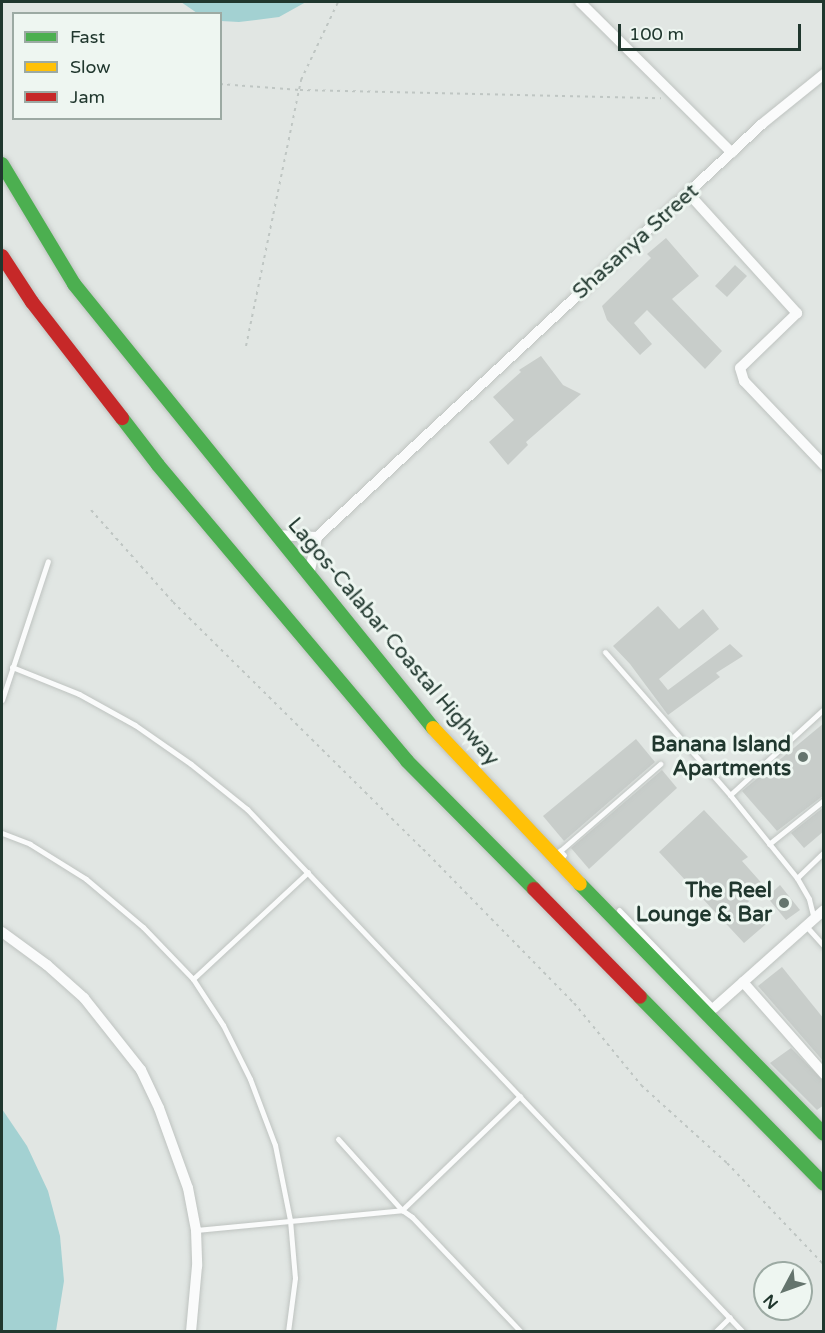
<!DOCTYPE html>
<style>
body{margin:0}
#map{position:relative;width:825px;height:1333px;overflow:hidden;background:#e1e6e3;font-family:"Varela Round",sans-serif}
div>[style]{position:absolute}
.water>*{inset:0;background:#a3d1d2}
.building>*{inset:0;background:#c8cdca}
.path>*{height:2px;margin-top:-1px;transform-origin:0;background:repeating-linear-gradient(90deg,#bfc6c3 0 3px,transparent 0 7.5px)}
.roads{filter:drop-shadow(0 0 2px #bec3c0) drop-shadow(0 0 2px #bec3c0)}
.lane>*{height:5px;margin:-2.5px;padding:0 2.5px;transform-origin:2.5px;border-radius:2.5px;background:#fafbfb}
.street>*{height:10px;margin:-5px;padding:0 5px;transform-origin:5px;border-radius:5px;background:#fafbfb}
.fast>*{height:14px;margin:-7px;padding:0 7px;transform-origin:7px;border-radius:7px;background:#4caf50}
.slow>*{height:14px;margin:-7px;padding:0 7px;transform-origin:7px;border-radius:7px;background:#ffc107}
.jam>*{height:14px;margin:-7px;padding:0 7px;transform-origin:7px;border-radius:7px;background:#c62828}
.dots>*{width:16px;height:16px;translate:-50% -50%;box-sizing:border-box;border:3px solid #eef6f1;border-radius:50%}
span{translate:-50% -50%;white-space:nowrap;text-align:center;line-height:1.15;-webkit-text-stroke:6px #eef6f1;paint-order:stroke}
.street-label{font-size:21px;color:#20372e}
.poi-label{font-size:21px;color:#20372e;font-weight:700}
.right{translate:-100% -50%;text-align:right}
.frame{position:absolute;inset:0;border:3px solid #20372e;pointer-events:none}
.legend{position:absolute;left:12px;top:12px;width:210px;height:108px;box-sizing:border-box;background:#eef6f1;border:2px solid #9caaa3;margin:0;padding:8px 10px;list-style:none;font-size:18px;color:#20372e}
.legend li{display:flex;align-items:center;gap:12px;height:30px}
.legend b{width:30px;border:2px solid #9caaa3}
.north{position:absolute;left:753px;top:1261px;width:60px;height:60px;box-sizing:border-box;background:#eef6f1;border:2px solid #9caaa3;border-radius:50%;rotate:229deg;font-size:16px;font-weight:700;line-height:24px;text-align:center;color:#20372e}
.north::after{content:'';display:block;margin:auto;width:21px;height:27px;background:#64746d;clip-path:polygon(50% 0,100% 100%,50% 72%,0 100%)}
.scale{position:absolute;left:618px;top:24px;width:183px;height:27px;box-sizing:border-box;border:3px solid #20372e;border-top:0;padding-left:8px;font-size:18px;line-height:21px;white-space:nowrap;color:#20372e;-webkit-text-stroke:4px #eef6f1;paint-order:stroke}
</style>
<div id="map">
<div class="water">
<div style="clip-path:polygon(181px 2px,306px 2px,279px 17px,239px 22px,221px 21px,220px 14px,197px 13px)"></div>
<div style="clip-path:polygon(2px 1109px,27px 1146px,48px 1191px,60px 1236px,64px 1281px,56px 1331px,2px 1331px)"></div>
</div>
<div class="building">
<div style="clip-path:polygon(666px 238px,699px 276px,672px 299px,722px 351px,705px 369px,647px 310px,634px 323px,652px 344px,640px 355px,607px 320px,602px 306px,651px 258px,647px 254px)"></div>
<div style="clip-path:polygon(735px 265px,747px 276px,727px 297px,715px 286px)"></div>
<div style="clip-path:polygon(541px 356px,563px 385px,581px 394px,526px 442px,528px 445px,508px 465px,489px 442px,514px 420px,493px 397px,521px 372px,519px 370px)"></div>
<div style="clip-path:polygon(658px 606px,679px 629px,703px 609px,719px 629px,659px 679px,668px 690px,730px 644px,743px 656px,716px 673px,720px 677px,668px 715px,630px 664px,613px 646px)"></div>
<div style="clip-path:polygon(824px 723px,824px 795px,777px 831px,742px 791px)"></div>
<div style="clip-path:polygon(636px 739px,655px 762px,564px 841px,543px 816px)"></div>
<div style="clip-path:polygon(662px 770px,677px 788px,589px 869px,571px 848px)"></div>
<div style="clip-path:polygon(824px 807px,824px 831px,804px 848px,791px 833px)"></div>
<div style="clip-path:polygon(704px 810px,748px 857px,742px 861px,765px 887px,747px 903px,766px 924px,744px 943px,659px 852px)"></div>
<div style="clip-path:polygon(780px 885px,800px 910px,786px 920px,767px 897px)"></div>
<div style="clip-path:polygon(782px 967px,824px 1019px,824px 1062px,758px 986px)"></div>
<div style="clip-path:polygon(791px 1048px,824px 1081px,824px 1105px,817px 1110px,770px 1063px)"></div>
</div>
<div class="path">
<div style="left:220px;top:84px;width:80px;rotate:4.3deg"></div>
<div style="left:300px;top:90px;width:361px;rotate:1.3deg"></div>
<div style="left:246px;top:346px;width:272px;rotate:-78.3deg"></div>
<div style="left:301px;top:80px;width:86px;rotate:-64.6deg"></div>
<div style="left:91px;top:510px;width:123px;rotate:48.3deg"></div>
<div style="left:173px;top:602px;width:351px;rotate:44.7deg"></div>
<div style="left:423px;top:849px;width:216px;rotate:45.6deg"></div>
<div style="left:574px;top:1003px;width:106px;rotate:50.7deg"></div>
<div style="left:641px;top:1085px;width:116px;rotate:42.2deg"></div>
<div style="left:727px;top:1163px;width:141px;rotate:46.4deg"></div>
</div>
<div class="roads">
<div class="lane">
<div style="left:605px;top:652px;width:190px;rotate:48.8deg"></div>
<div style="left:730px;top:795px;width:107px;rotate:51.1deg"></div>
<div style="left:797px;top:878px;width:24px;rotate:60deg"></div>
<div style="left:809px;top:899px;width:21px;rotate:76deg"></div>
<div style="left:12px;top:667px;width:72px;rotate:21.9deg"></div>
<div style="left:79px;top:694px;width:64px;rotate:29deg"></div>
<div style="left:135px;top:725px;width:68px;rotate:34.9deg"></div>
<div style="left:191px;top:764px;width:72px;rotate:38.8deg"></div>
<div style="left:247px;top:809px;width:721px;rotate:46.52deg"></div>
<div style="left:2px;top:700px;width:146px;rotate:-71.7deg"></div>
<div style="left:730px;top:795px;width:127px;rotate:-42.5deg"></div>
<div style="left:2px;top:833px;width:30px;rotate:21deg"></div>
<div style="left:30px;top:844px;width:66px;rotate:32deg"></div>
<div style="left:86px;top:879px;width:75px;rotate:40.1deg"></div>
<div style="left:143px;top:927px;width:72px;rotate:46.1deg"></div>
<div style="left:193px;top:979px;width:55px;rotate:56.9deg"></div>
<div style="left:223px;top:1025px;width:60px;rotate:63.4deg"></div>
<div style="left:250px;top:1079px;width:71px;rotate:69.3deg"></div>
<div style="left:275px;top:1145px;width:76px;rotate:78.7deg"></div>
<div style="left:290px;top:1220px;width:58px;rotate:85.1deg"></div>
<div style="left:295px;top:1278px;width:54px;rotate:97.4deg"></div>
<div style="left:769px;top:844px;width:70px;rotate:-38.7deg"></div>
<div style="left:564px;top:855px;width:6px;rotate:-135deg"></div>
<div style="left:560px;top:851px;width:133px;rotate:-41deg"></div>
<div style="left:797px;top:878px;width:37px;rotate:-44deg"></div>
<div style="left:619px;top:910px;width:136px;rotate:45.9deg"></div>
<div style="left:806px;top:926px;width:27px;rotate:48deg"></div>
<div style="left:193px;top:979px;width:157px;rotate:-42.9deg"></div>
<div style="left:338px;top:1139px;width:96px;rotate:48deg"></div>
<div style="left:402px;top:1210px;width:12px;rotate:35deg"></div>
<div style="left:412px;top:1217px;width:158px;rotate:46.5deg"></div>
<div style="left:196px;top:1230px;width:207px;rotate:-5.5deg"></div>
<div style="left:402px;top:1210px;width:164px;rotate:-44deg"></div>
<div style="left:715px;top:1332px;width:21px;rotate:-45deg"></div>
</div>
<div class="street">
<div style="left:580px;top:2px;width:214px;rotate:44.8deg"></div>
<div style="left:689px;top:194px;width:161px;rotate:47.8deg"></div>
<div style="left:797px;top:313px;width:79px;rotate:136deg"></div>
<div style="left:740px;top:368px;width:14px;rotate:73deg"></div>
<div style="left:744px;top:381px;width:116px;rotate:46.4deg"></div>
<div style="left:275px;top:535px;width:42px;rotate:2.7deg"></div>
<div style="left:317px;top:537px;width:607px;rotate:-42.86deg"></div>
<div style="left:762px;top:124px;width:80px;rotate:-38.9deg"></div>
<div style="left:309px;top:575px;width:39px;rotate:-78deg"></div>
<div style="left:2px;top:932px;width:56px;rotate:36.3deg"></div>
<div style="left:47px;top:965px;width:50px;rotate:41.7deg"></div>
<div style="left:84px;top:998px;width:92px;rotate:51.6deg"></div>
<div style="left:141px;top:1070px;width:42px;rotate:64.7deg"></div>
<div style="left:159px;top:1108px;width:85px;rotate:70.1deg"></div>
<div style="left:188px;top:1188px;width:43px;rotate:79.2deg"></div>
<div style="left:196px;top:1230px;width:36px;rotate:88deg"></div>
<div style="left:197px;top:1266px;width:66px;rotate:95.2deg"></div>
<div style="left:743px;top:982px;width:123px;rotate:48.6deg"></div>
<div style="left:714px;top:1008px;width:147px;rotate:-41.7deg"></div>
</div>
<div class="fast">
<div style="left:2px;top:164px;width:140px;rotate:59deg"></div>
<div style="left:74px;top:284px;width:571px;rotate:51.04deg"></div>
<div style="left:122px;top:418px;width:59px;rotate:52.5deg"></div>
<div style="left:158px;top:465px;width:387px;rotate:49.9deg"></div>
<div style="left:407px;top:761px;width:180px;rotate:45.2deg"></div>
<div style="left:580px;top:884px;width:349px;rotate:45.7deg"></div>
<div style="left:640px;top:997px;width:262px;rotate:45.5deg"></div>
</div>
<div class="slow">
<div style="left:433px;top:728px;width:214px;rotate:46.7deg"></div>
</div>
<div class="jam">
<div style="left:2px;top:256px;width:55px;rotate:56.9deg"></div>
<div style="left:32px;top:302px;width:147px;rotate:52.2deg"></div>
<div style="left:534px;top:889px;width:151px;rotate:45.5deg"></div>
</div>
</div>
<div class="dots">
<div style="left:803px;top:757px;background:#64746d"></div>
<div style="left:784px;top:903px;background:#64746d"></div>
</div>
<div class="street-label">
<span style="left:636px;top:242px;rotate:-42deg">Shasanya Street</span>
<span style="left:393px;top:642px;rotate:50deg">Lagos-Calabar Coastal Highway</span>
</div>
<div class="poi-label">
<span class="right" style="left:791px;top:757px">Banana Island<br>Apartments</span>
<span class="right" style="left:772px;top:903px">The Reel<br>Lounge &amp; Bar</span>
</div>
<div class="frame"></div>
<ul class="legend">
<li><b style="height:8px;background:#4caf50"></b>Fast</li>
<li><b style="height:8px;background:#ffc107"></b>Slow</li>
<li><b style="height:8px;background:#c62828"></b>Jam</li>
</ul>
<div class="north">N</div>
<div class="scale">100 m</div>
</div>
